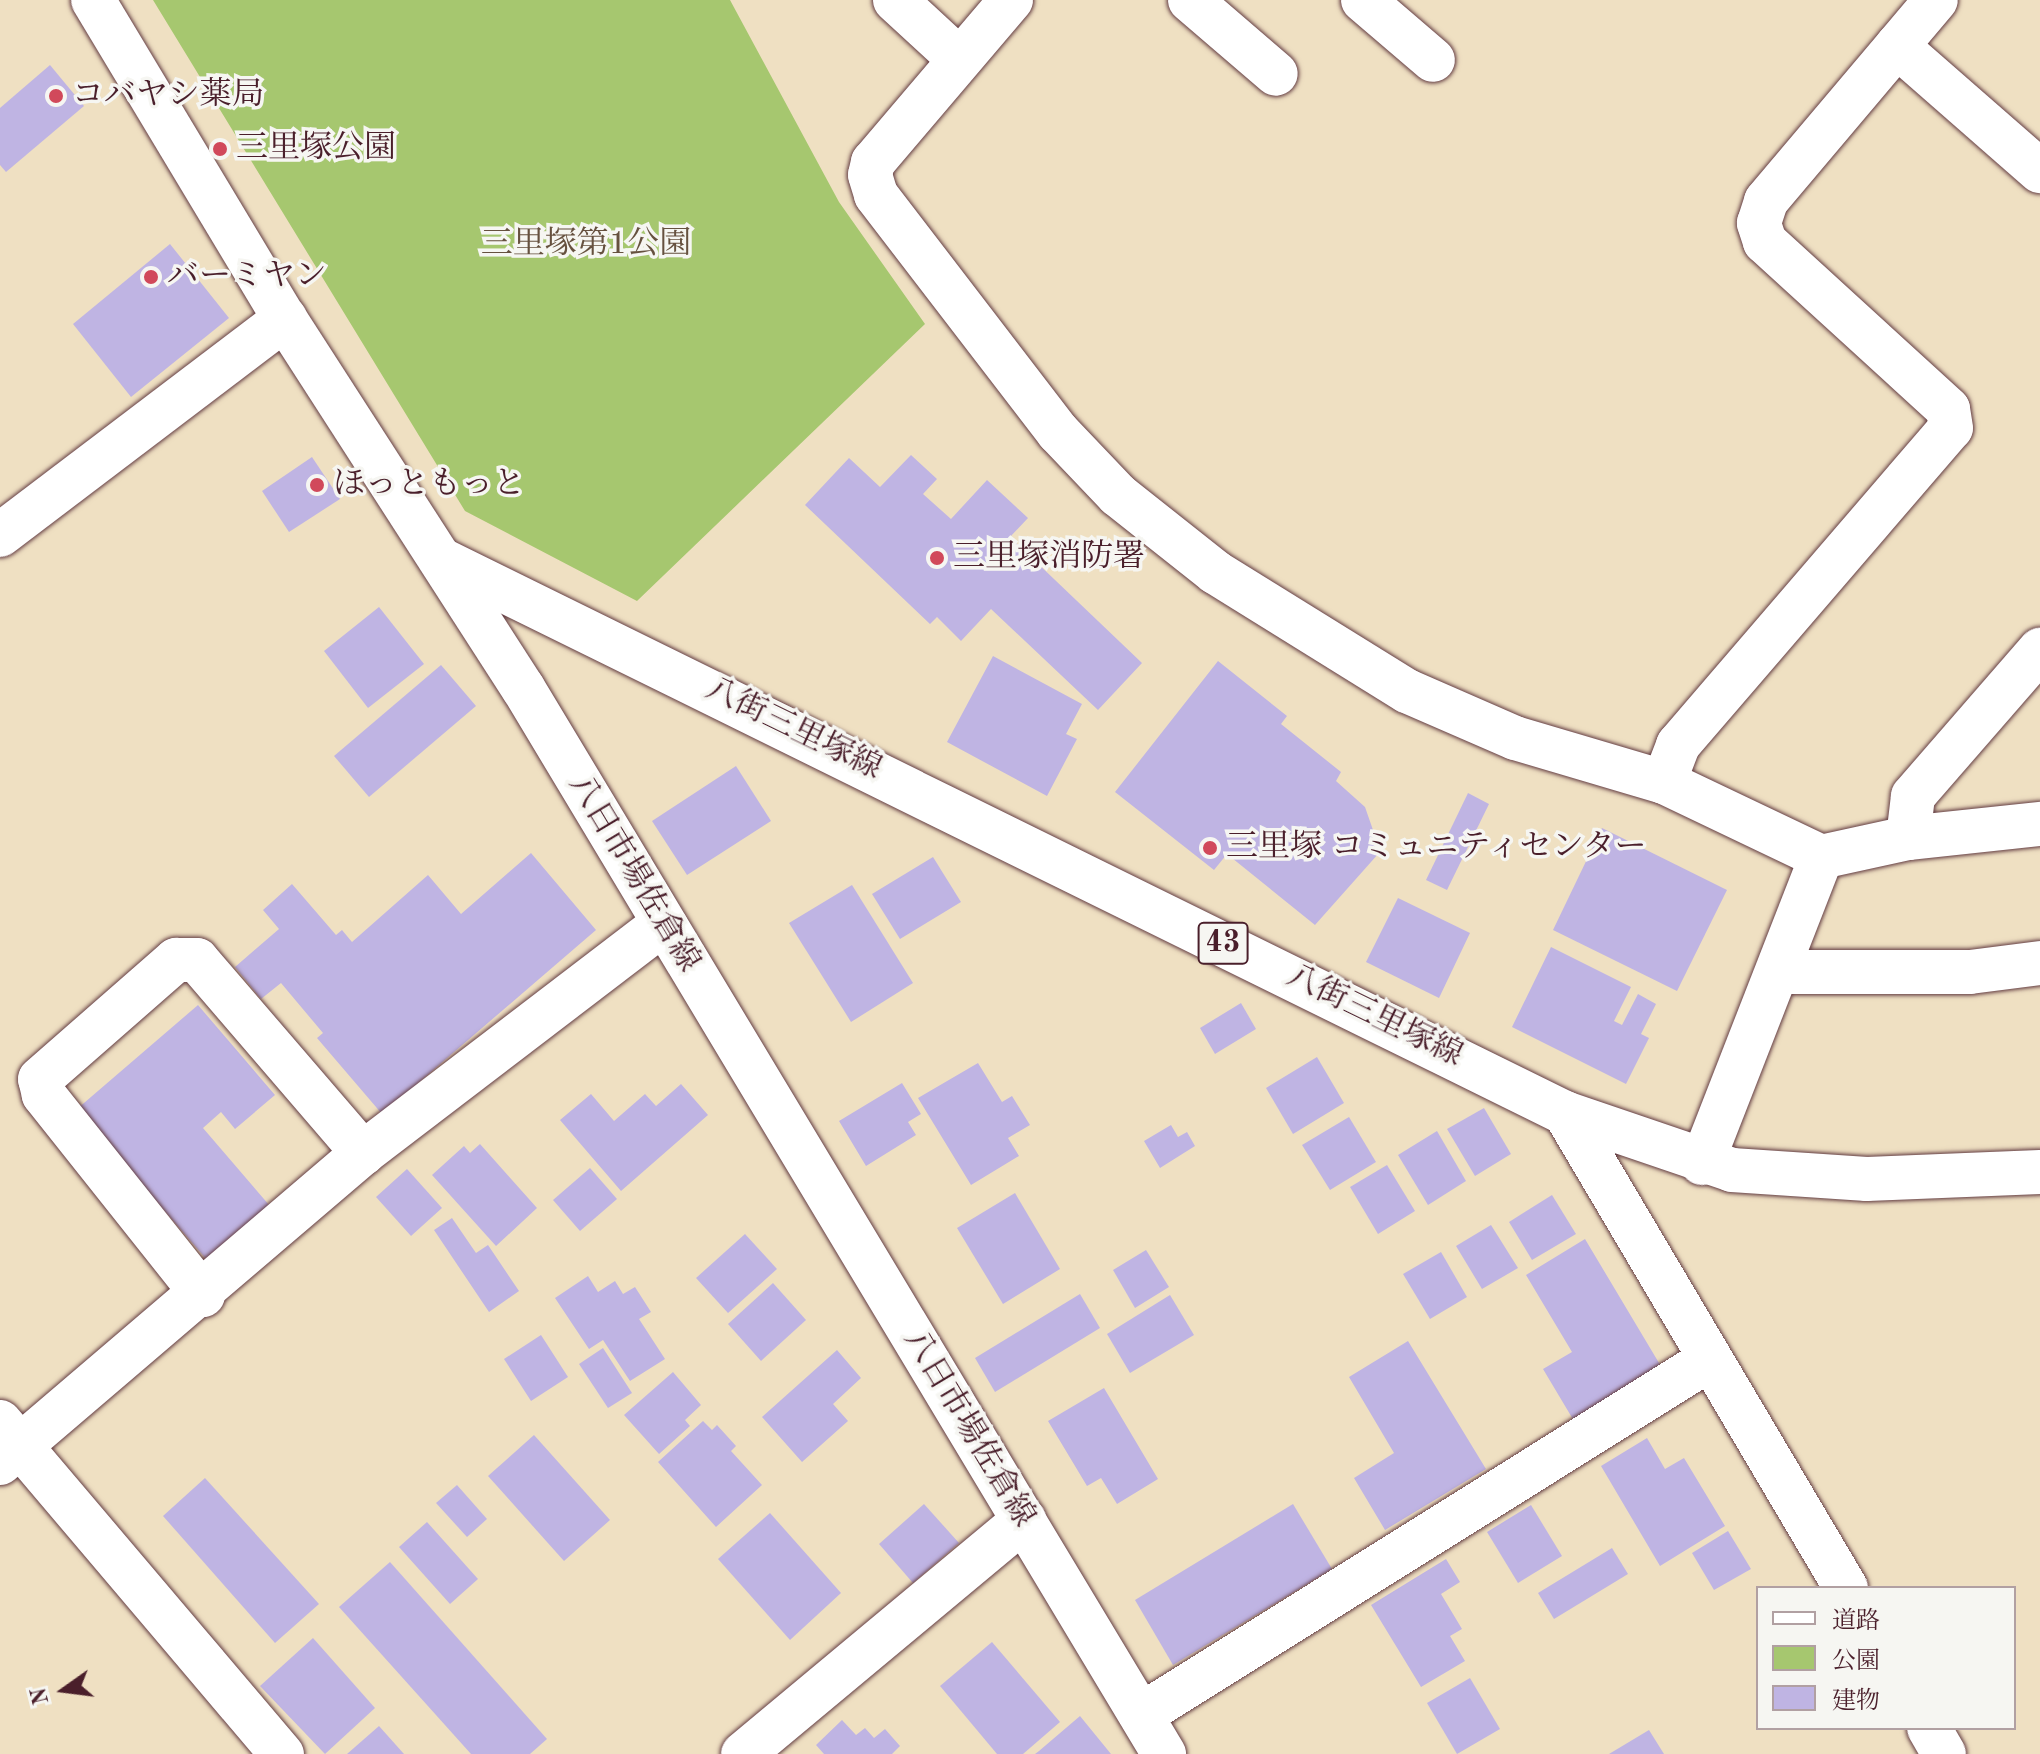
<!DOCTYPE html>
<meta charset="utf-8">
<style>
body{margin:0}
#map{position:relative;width:2040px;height:1754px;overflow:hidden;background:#efe0c2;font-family:"Old Standard TT","Noto Serif JP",serif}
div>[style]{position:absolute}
.green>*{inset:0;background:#a6c76f}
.building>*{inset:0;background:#bfb4e3}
.roads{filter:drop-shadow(0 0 2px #633c42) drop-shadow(0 0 2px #633c42)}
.street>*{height:44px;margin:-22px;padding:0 22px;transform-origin:22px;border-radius:22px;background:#fff}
.secondary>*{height:44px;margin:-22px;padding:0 22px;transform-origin:22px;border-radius:22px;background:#fff}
.primary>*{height:44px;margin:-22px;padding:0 22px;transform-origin:22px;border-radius:22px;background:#fff}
.dots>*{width:22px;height:22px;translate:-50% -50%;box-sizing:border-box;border:4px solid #f6f6f2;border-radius:50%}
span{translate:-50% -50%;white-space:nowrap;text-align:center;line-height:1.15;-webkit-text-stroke:7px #f6f6f2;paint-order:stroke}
.shield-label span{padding:2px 6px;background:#f6f6f2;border:2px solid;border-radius:6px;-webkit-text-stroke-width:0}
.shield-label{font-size:30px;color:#4a1f2b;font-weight:700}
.poi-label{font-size:32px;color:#4a1f2b}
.left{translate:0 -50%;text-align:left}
.park-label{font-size:32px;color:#66513f}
.street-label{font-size:32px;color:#4a1f2b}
.legend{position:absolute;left:1756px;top:1586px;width:260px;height:144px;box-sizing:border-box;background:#f6f6f2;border:2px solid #b1a0a2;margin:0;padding:10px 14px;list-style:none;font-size:24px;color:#4a1f2b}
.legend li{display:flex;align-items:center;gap:16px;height:40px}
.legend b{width:40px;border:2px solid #b1a0a2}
.north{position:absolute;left:24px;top:1650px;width:80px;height:80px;-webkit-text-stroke:6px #f6f6f2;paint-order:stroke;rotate:256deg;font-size:22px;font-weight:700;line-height:32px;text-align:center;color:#4a1f2b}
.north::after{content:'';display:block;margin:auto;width:28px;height:36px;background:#4a1f2b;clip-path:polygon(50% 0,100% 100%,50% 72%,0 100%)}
</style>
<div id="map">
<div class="green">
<div style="clip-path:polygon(153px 0,730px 0,839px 202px,925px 324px,637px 601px,465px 511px)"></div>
</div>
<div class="building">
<div style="clip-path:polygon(50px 65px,84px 106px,6px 172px,0 165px,0 108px)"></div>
<div style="clip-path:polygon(170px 244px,229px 318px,131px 397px,73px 324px)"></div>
<div style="clip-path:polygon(911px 455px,937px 479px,923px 494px,951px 519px,987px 480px,1028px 518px,1010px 537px,1142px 663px,1098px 710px,991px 609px,961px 641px,937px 617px,930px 624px,805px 505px,849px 458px,880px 487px)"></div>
<div style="clip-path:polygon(312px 457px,340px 499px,289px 532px,262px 491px)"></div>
<div style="clip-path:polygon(379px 607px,424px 664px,368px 708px,324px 651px)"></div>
<div style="clip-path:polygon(993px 656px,1082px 704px,1066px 734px,1077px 739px,1047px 796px,947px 742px)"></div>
<div style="clip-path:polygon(1218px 661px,1287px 716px,1281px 724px,1341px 772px,1336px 781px,1365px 807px,1373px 830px,1379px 853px,1315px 925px,1227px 854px,1214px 870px,1115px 792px)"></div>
<div style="clip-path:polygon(441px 665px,476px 706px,369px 797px,334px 756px)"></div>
<div style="clip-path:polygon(736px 766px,771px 821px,687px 875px,652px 821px)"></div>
<div style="clip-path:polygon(1468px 793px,1489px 804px,1447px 890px,1426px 880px)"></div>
<div style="clip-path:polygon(1602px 828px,1727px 890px,1677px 991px,1553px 930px)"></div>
<div style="clip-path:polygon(531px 853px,596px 930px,382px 1114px,317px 1038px,323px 1033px,281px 983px,261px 999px,235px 967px,279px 929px,263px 910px,292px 884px,336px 935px,342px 930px,352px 942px,428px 875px,461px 914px)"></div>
<div style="clip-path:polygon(933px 857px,961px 902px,900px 939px,872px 894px)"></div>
<div style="clip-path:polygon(852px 885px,913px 983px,851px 1022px,789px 923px)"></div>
<div style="clip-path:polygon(1398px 898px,1470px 933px,1439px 998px,1366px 962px)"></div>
<div style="clip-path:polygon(1551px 947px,1631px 987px,1614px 1021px,1622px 1025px,1638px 994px,1656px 1004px,1641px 1034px,1649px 1038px,1626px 1084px,1512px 1027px)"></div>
<div style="clip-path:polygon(1241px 1003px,1256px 1029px,1215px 1054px,1200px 1028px)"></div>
<div style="clip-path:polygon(198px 1005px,275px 1095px,235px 1129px,221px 1112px,203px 1128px,276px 1213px,213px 1267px,77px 1109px)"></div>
<div style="clip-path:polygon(1317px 1057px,1344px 1103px,1293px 1134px,1266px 1088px)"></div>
<div style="clip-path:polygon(978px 1063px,1002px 1102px,1012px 1096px,1030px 1125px,1008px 1138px,1019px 1156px,971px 1185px,918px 1098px)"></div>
<div style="clip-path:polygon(902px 1083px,921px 1114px,908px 1122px,916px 1135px,866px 1166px,839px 1121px)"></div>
<div style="clip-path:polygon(681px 1084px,708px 1115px,621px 1191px,560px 1120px,591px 1094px,614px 1121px,645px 1094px,656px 1106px)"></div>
<div style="clip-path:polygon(1484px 1108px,1511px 1154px,1475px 1176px,1447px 1129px)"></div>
<div style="clip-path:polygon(1349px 1117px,1376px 1162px,1330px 1190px,1302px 1145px)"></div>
<div style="clip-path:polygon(1171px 1125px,1178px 1137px,1187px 1132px,1195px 1146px,1160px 1168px,1144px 1141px)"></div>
<div style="clip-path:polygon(1437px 1131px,1466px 1181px,1428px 1205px,1398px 1155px)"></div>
<div style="clip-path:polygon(480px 1144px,537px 1208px,496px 1246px,432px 1175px,464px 1146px,470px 1153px)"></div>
<div style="clip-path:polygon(1387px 1165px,1415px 1211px,1378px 1234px,1350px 1187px)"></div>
<div style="clip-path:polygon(590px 1168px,617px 1199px,580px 1231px,553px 1200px)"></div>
<div style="clip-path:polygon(407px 1169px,442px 1208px,411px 1236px,376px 1197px)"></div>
<div style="clip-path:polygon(1015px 1193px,1060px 1269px,1003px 1304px,957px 1228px)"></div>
<div style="clip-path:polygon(1552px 1195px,1576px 1234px,1532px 1260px,1509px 1222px)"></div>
<div style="clip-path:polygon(452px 1218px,476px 1253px,488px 1245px,519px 1291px,489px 1312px,434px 1230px)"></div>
<div style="clip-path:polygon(1491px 1225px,1518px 1268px,1482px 1289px,1456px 1246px)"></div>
<div style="clip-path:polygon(745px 1234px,777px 1269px,728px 1313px,696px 1278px)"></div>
<div style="clip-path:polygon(1585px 1239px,1662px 1368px,1574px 1421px,1543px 1369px,1572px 1352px,1526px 1275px)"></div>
<div style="clip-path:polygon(1146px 1250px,1169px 1287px,1135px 1308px,1113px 1270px)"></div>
<div style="clip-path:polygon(1441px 1252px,1467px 1297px,1430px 1319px,1403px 1274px)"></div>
<div style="clip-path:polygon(588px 1276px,598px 1292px,615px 1281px,623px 1294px,635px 1287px,651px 1312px,639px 1319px,665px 1359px,630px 1381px,603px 1340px,589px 1349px,555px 1298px)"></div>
<div style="clip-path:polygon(773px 1283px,806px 1320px,761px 1361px,728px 1324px)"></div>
<div style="clip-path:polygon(1080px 1294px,1100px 1328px,995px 1392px,975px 1358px)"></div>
<div style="clip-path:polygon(1170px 1295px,1194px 1335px,1130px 1373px,1107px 1334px)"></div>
<div style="clip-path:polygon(541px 1335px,568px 1377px,531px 1401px,504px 1359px)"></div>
<div style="clip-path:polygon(1408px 1341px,1486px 1469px,1385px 1530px,1354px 1478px,1394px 1453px,1349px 1377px)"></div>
<div style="clip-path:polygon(603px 1348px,632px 1393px,608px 1408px,579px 1364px)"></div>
<div style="clip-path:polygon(837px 1350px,861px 1378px,833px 1404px,848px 1421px,802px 1462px,762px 1417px)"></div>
<div style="clip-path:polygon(673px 1372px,701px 1405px,685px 1420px,690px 1426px,659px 1454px,624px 1415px)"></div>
<div style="clip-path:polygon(1104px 1388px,1158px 1479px,1117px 1504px,1101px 1478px,1087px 1486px,1048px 1421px)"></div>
<div style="clip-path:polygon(703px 1421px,712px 1430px,717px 1425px,736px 1446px,731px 1451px,762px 1485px,716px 1527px,658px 1462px)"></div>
<div style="clip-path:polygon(534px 1435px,610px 1520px,564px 1561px,488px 1476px)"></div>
<div style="clip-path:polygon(1647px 1438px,1665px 1469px,1684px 1458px,1725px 1526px,1660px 1566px,1601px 1466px)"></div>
<div style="clip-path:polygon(205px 1478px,319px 1604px,275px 1643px,163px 1516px)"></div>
<div style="clip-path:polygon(457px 1485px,487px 1519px,467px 1537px,436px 1503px)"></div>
<div style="clip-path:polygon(924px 1504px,959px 1543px,913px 1583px,879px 1544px)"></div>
<div style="clip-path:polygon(1293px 1504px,1332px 1569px,1173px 1665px,1135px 1600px)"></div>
<div style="clip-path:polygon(1531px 1505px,1562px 1556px,1518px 1583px,1487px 1532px)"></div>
<div style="clip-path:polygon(770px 1513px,841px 1593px,790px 1640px,718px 1559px)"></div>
<div style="clip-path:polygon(427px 1522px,478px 1579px,450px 1604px,399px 1547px)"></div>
<div style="clip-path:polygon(1728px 1531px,1751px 1569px,1714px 1590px,1692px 1553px)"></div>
<div style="clip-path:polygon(1612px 1548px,1628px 1574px,1554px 1619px,1538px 1593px)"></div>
<div style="clip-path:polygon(1446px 1559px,1460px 1582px,1441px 1594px,1462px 1629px,1450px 1636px,1465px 1661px,1421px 1687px,1371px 1605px)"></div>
<div style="clip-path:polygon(390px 1562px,547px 1739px,530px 1754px,471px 1754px,339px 1607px)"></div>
<div style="clip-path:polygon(313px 1638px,375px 1708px,325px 1754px,260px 1686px)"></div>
<div style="clip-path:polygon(992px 1642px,1060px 1722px,1023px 1754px,997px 1754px,940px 1686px)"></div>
<div style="clip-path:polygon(1470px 1678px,1500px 1729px,1457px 1754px,1427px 1703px)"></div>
<div style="clip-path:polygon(1080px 1716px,1111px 1754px,1035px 1754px,1039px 1751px)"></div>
<div style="clip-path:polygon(842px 1720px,856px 1735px,865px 1728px,874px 1738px,885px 1729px,900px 1746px,892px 1754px,824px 1754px,816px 1745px)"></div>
<div style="clip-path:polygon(379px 1726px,404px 1754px,347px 1754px)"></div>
<div style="clip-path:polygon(1649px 1730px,1664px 1754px,1609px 1754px)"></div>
</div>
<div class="roads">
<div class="street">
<div style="left:895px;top:0;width:88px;rotate:42.7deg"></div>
<div style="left:1011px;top:0;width:213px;rotate:130.4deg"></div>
<div style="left:873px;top:162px;width:13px;rotate:103deg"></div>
<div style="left:870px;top:175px;width:21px;rotate:73deg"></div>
<div style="left:876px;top:195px;width:299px;rotate:52.5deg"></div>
<div style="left:1058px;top:432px;width:87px;rotate:46.4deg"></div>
<div style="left:1118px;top:495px;width:124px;rotate:38.4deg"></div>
<div style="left:1215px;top:572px;width:226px;rotate:31.8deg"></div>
<div style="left:1407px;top:691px;width:118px;rotate:23.5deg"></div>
<div style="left:1515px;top:738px;width:155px;rotate:16.5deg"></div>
<div style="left:1664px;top:782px;width:174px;rotate:25.5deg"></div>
<div style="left:1190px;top:0;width:113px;rotate:40.7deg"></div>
<div style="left:1363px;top:0;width:92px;rotate:40.6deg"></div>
<div style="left:1897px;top:46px;width:190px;rotate:41.2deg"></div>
<div style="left:1664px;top:782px;width:40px;rotate:-69deg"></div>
<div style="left:1678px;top:745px;width:418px;rotate:-49.3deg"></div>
<div style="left:1951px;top:428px;width:19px;rotate:-99deg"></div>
<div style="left:1948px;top:409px;width:248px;rotate:-137.6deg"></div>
<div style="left:1765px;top:242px;width:20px;rotate:-108deg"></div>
<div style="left:1759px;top:223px;width:23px;rotate:-72deg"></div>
<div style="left:1766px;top:201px;width:263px;rotate:-49.8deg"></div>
<div style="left:1908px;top:838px;width:42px;rotate:-83.2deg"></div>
<div style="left:1913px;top:796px;width:194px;rotate:-49deg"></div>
<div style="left:1778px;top:972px;width:192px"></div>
<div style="left:1970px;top:972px;width:71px;rotate:-7.3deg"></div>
<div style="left:1565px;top:1113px;width:552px;rotate:59.39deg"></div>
<div style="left:1702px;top:1163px;width:328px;rotate:-68.7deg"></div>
<div style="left:1821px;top:857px;width:89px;rotate:-12.3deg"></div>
<div style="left:1908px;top:838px;width:133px;rotate:-6.1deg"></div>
<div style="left:203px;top:1295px;width:256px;rotate:-128.5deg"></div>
<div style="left:44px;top:1095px;width:16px;rotate:-104deg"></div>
<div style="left:40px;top:1079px;width:181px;rotate:-41.2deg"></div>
<div style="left:176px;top:960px;width:21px"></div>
<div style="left:197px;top:960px;width:255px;rotate:49.3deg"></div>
<div style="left:0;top:1422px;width:436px;rotate:49.7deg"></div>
<div style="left:0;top:1463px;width:477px;rotate:-40.5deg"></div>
<div style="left:363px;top:1153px;width:377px;rotate:-37.4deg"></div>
<div style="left:1141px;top:1715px;width:671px;rotate:-32.03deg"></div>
<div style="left:1929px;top:1728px;width:30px;rotate:60deg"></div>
<div style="left:743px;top:1754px;width:366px;rotate:-39.8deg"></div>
</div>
<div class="secondary">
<div style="left:93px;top:0;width:372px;rotate:59deg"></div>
<div style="left:285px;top:319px;width:439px;rotate:57.2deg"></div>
<div style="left:523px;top:688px;width:1244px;rotate:58.98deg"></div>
<div style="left:0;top:535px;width:358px;rotate:-37.2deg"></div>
</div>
<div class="primary">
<div style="left:444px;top:561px;width:1250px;rotate:26.22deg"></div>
<div style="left:1565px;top:1113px;width:176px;rotate:18.8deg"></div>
<div style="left:1732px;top:1170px;width:135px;rotate:3.8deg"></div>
<div style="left:1867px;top:1179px;width:173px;rotate:-2.3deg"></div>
</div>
</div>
<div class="dots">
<div style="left:56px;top:96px;background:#d1495b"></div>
<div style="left:220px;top:149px;background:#d1495b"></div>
<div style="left:151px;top:277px;background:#d1495b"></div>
<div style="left:317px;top:485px;background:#d1495b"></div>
<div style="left:937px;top:558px;background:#d1495b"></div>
<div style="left:1210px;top:848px;background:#d1495b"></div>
</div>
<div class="shield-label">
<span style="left:1223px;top:943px">43</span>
</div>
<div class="poi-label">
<span class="left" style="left:72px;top:96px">コバヤシ薬局</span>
<span class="left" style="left:236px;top:149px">三里塚公園</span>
<span class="left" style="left:167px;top:277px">バーミヤン</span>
<span class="left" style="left:333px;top:485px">ほっともっと</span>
<span class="left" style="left:953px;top:558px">三里塚消防署</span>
<span class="left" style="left:1226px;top:848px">三里塚 コミュニティセンター</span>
</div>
<div class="park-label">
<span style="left:586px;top:245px">三里塚第1公園</span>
</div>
<div class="street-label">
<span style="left:793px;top:730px;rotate:26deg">八街三里塚線</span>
<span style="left:633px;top:874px;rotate:59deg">八日市場佐倉線</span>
<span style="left:1374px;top:1017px;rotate:26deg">八街三里塚線</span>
<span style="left:968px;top:1429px;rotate:59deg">八日市場佐倉線</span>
</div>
<ul class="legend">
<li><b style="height:10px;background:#fff"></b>道路</li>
<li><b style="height:22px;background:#a6c76f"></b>公園</li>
<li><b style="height:22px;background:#bfb4e3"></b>建物</li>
</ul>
<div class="north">N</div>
</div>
